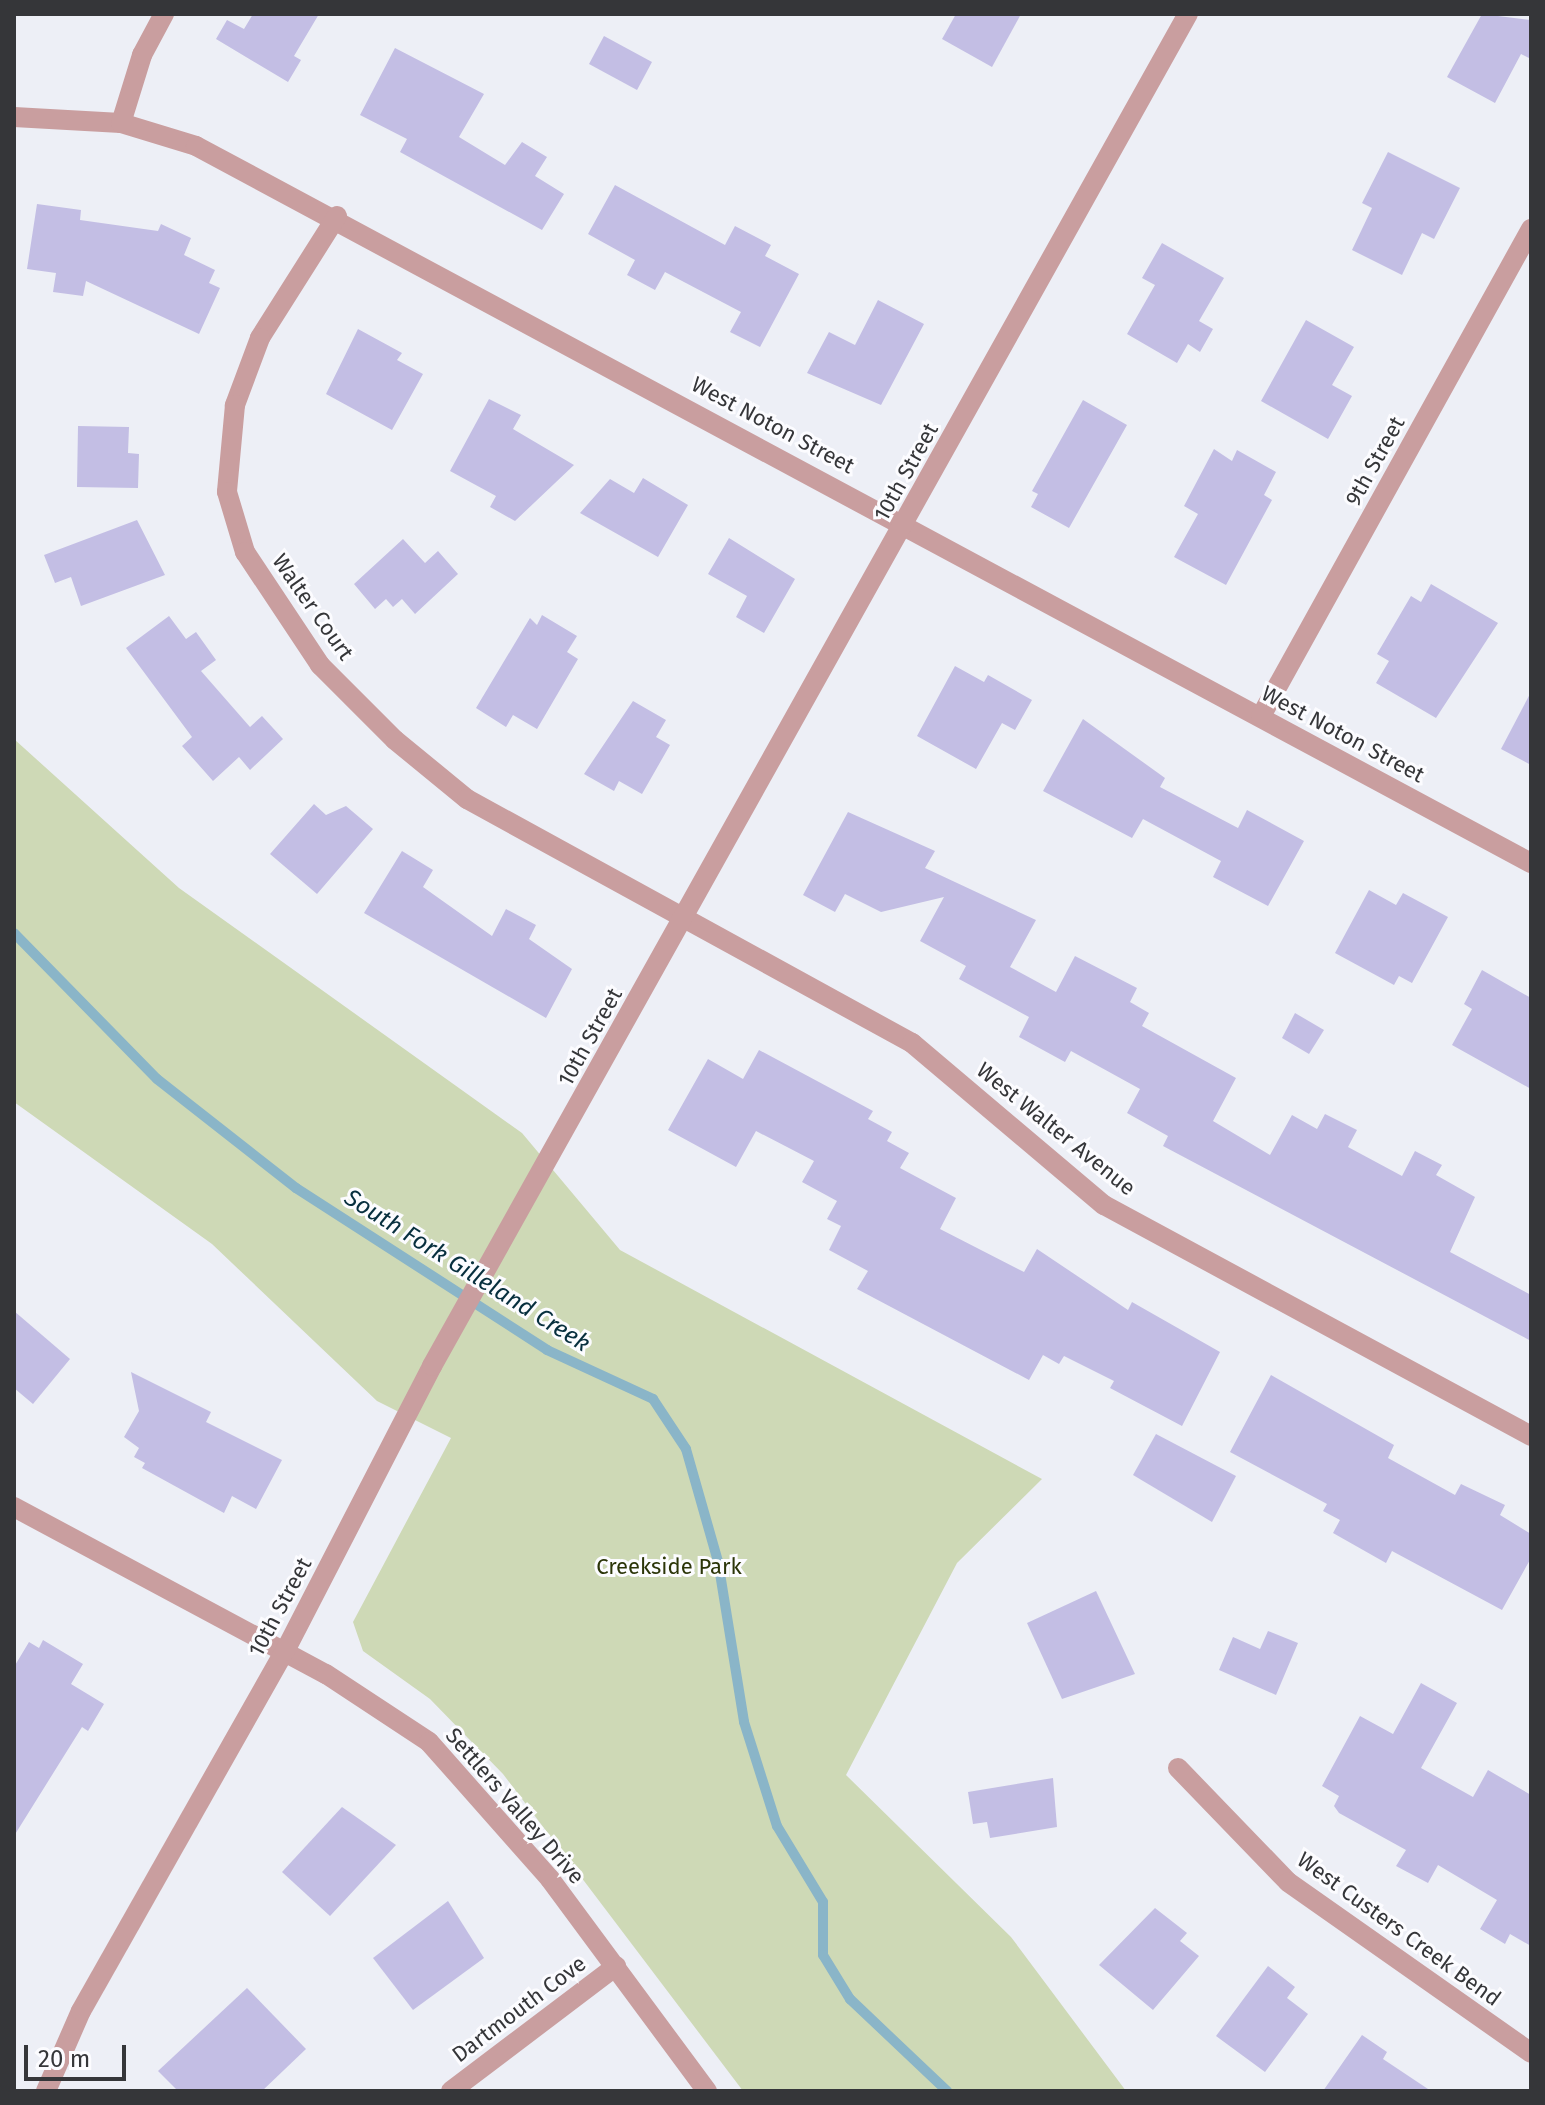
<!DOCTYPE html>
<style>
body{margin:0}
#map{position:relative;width:1545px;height:2105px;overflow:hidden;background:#edeff6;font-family:"Fira Sans",sans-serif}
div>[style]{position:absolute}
.green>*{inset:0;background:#ced9b6}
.stream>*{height:10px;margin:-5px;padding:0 5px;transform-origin:5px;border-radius:5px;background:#8ab5c8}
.building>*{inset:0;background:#c3bee4}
.minor>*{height:20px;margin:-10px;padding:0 10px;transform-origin:10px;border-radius:10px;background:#c99e9f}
.tertiary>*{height:20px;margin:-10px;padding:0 10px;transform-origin:10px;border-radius:10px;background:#c99e9f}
span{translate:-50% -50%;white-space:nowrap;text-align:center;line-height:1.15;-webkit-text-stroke:6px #fcfcff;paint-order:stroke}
.street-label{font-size:22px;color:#353639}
.park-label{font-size:22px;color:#2b3508}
.water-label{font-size:24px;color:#072f3e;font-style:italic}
.frame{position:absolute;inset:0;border:16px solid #353639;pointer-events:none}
.scale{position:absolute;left:24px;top:2045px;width:102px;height:36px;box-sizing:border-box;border:4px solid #353639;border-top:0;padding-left:10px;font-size:24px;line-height:28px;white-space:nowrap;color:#353639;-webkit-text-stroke:6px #fcfcff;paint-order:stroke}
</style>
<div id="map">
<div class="green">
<div style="clip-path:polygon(14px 739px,179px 888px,522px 1133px,620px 1250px,1042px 1479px,957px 1563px,846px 1775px,1011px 1937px,1126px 2091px,743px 2091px,503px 1774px,430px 1699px,363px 1651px,353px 1622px,451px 1438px,377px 1401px,212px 1244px,14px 1102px)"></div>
</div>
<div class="stream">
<div style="left:14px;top:933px;width:204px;rotate:45.6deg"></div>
<div style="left:157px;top:1079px;width:177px;rotate:38.1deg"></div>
<div style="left:296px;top:1188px;width:299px;rotate:32.8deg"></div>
<div style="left:547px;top:1350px;width:117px;rotate:24.8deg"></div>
<div style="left:653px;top:1399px;width:60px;rotate:56.6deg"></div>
<div style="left:686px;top:1449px;width:116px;rotate:74.1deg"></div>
<div style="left:718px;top:1561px;width:163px;rotate:80.8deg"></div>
<div style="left:744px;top:1722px;width:109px;rotate:72.4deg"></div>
<div style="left:777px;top:1826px;width:89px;rotate:58.8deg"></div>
<div style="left:823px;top:1902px;width:53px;rotate:90deg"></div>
<div style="left:823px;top:1955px;width:52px;rotate:58.5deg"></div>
<div style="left:850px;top:1999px;width:134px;rotate:43.5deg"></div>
</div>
<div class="building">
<div style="clip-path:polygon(253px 14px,319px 14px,294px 56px,301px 60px,288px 82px,216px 39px,227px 20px,244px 29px)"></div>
<div style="clip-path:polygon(956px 14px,1021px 14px,992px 67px,942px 39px)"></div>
<div style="clip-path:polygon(1482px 14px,1531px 20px,1531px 59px,1521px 54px,1495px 103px,1447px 77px)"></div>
<div style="clip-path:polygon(604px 36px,652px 62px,637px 90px,589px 64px)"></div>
<div style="clip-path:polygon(395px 48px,484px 94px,459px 137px,505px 165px,522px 142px,547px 157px,535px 176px,564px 194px,542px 230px,400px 152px,407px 139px,360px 115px)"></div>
<div style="clip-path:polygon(1388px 152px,1460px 188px,1434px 239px,1422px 233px,1402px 275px,1352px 250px,1372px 208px,1362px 203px)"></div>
<div style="clip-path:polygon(615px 185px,725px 245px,735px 226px,771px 245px,765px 256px,799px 274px,760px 347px,730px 332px,741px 312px,665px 272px,655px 290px,627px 275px,635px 260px,588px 234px)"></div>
<div style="clip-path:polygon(37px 204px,81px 210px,80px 220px,158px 231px,161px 224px,191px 238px,184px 255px,215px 270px,209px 283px,220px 288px,199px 334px,86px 281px,83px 296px,53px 292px,56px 273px,27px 269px)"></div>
<div style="clip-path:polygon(1162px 243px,1224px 278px,1199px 321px,1213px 329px,1200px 352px,1188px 344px,1177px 363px,1127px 334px,1155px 285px,1142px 278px)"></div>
<div style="clip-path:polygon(878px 300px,924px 324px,881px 405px,807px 373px,829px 332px,855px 345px)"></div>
<div style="clip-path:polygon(1306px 320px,1354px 347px,1332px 385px,1352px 396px,1328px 439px,1261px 401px)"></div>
<div style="clip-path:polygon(358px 329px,402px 353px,397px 360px,423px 374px,392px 430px,326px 394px)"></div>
<div style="clip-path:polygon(489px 399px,521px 415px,513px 429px,574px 465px,515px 521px,490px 507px,496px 496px,450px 471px)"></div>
<div style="clip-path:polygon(1083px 400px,1127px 425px,1069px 528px,1031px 507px,1038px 494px,1032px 491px)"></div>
<div style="clip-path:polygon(78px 426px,129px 427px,128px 453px,139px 454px,138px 488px,77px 487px)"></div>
<div style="clip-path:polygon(1214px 449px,1232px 461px,1237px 450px,1276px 472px,1264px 495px,1272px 500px,1226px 585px,1174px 557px,1198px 514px,1184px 506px)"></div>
<div style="clip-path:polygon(643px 478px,688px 505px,658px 557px,580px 513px,610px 479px,634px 493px)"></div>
<div style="clip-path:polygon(137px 520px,165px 575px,81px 606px,71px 577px,55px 583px,44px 555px)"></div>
<div style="clip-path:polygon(729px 538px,795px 579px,764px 633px,736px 617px,747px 596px,708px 574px)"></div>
<div style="clip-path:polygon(403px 539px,425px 563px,438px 551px,458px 574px,415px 614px,402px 599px,393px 607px,386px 599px,375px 609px,354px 584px)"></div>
<div style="clip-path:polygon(1431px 584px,1498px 623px,1436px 718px,1376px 683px,1389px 661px,1377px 654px,1411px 596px,1421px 602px)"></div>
<div style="clip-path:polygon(542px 615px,577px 636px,567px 652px,578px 659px,537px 729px,513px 715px,506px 727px,476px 708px,530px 618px,537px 625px)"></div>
<div style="clip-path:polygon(169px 616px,186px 639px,196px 632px,216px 660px,201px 671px,250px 727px,262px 716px,283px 739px,250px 770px,239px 757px,213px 781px,182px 746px,192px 737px,126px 648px)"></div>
<div style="clip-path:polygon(955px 666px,984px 682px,988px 675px,1032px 700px,1015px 730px,1002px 723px,976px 769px,917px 736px)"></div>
<div style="clip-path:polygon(1531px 692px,1531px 765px,1501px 749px)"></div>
<div style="clip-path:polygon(633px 701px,666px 720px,656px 737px,670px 745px,642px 794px,619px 781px,614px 791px,584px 774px)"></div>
<div style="clip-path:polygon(1083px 719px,1165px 778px,1160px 787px,1238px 828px,1247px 810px,1304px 841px,1268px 906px,1213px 877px,1221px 861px,1143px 819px,1132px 838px,1043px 791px)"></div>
<div style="clip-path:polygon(314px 804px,326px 815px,346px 806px,373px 829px,317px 894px,270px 854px)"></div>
<div style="clip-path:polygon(848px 812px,935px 851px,925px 868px,1036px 920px,1010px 967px,1056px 992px,1075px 956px,1137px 988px,1130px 1002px,1149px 1013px,1142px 1026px,1236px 1078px,1213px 1121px,1270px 1155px,1292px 1115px,1317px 1129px,1325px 1114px,1357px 1130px,1348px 1147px,1402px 1176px,1415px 1151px,1442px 1165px,1436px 1175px,1475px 1197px,1450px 1252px,1531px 1295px,1531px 1341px,1163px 1146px,1168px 1136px,1127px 1113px,1140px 1089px,1071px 1051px,1065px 1062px,1019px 1037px,1029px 1017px,959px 979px,966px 966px,920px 941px,944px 897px,881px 912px,845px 894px,835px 912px,803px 895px)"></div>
<div style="clip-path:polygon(402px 851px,433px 870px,423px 887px,492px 936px,506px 909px,536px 925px,529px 939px,572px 969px,546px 1018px,364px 913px)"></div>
<div style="clip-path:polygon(1369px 890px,1396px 905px,1403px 893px,1448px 917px,1412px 983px,1399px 976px,1394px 985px,1335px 953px)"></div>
<div style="clip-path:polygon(1482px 970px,1531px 998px,1531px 1089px,1452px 1045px,1472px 1009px,1464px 1004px)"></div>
<div style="clip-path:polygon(1295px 1013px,1324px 1030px,1309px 1054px,1282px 1038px)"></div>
<div style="clip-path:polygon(759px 1050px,873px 1111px,868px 1119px,892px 1132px,887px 1141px,909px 1153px,900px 1168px,956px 1198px,940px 1229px,1024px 1272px,1037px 1249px,1128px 1310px,1132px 1302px,1220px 1352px,1182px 1426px,1110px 1388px,1114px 1381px,1064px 1356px,1059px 1364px,1043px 1355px,1029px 1380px,857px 1289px,868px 1271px,829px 1250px,841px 1226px,827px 1219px,837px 1201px,802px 1182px,814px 1161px,756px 1131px,736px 1167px,668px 1130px,708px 1059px,743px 1079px)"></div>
<div style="clip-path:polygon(14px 1311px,70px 1359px,33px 1404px,14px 1388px)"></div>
<div style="clip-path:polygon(131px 1372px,211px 1412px,206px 1422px,282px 1460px,256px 1509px,232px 1496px,224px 1513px,142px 1468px,145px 1463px,134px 1457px,139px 1448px,124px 1437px,139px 1411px)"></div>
<div style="clip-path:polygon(1271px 1375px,1394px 1445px,1388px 1458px,1455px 1495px,1461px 1484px,1505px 1505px,1500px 1515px,1531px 1534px,1531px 1558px,1502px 1610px,1392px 1551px,1386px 1563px,1333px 1533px,1340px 1520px,1323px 1511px,1327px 1504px,1230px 1452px)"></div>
<div style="clip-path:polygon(1156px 1434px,1236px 1476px,1212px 1522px,1133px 1475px)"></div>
<div style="clip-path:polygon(1096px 1591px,1135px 1674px,1062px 1699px,1027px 1623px)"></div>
<div style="clip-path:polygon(1268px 1631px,1298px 1643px,1276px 1695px,1219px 1670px,1233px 1637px,1260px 1649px)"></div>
<div style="clip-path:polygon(43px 1640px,83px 1664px,71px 1684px,104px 1704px,88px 1731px,82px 1727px,14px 1836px,14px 1667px,29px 1642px,39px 1648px)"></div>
<div style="clip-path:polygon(1421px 1683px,1457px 1703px,1421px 1768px,1473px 1797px,1488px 1770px,1531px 1795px,1531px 1946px,1510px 1934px,1505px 1944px,1480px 1929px,1497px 1900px,1438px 1865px,1428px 1883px,1396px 1866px,1406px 1850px,1339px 1813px,1334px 1806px,1339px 1796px,1322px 1786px,1360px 1716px,1393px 1734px)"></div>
<div style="clip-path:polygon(1053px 1778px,1057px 1827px,990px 1838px,987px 1822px,973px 1824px,968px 1792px)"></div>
<div style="clip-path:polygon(342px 1807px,396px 1845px,330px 1916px,282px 1872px)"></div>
<div style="clip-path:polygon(448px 1901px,484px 1958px,413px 2010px,373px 1958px)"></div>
<div style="clip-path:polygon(1155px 1908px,1187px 1933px,1180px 1941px,1199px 1956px,1153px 2010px,1099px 1965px)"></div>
<div style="clip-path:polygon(1268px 1966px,1295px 1987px,1287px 1998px,1308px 2014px,1265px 2072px,1216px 2036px)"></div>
<div style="clip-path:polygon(247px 1988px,306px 2049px,262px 2091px,178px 2091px,158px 2071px)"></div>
<div style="clip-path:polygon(1362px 2035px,1387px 2052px,1383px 2059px,1431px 2091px,1323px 2091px)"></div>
</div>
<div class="minor">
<div style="left:14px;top:117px;width:107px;rotate:3.2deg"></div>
<div style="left:121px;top:123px;width:78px;rotate:17deg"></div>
<div style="left:196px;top:146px;width:1515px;rotate:28.24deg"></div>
<div style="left:121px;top:123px;width:71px;rotate:-72.8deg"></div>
<div style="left:142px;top:55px;width:47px;rotate:-61.8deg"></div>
<div style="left:337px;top:216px;width:144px;rotate:122.3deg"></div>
<div style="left:260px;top:338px;width:72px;rotate:110.5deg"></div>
<div style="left:235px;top:405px;width:87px;rotate:95.3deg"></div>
<div style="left:227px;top:492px;width:63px;rotate:73.3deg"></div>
<div style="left:245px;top:552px;width:136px;rotate:56.4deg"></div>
<div style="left:320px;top:665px;width:106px;rotate:45deg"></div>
<div style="left:395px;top:740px;width:93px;rotate:39.3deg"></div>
<div style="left:467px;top:799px;width:508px;rotate:28.74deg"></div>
<div style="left:912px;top:1043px;width:251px;rotate:40.2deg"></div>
<div style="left:1104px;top:1205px;width:485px;rotate:28.4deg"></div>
<div style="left:1261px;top:716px;width:557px;rotate:-61deg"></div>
<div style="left:1178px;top:1768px;width:158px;rotate:46deg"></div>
<div style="left:1288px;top:1882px;width:297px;rotate:35.1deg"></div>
<div style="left:451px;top:2091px;width:207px;rotate:-37.1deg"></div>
</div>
<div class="tertiary">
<div style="left:14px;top:1507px;width:354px;rotate:28.2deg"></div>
<div style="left:326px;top:1674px;width:123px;rotate:33.4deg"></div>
<div style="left:429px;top:1742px;width:183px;rotate:48.5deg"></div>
<div style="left:550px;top:1879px;width:264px;rotate:53.5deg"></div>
<div style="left:46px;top:2091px;width:87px;rotate:-66.4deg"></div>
<div style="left:81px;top:2011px;width:414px;rotate:-60.5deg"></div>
<div style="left:285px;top:1651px;width:321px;rotate:-62.7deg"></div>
<div style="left:432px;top:1366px;width:1549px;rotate:-60.79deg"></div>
</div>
<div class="street-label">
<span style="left:773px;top:425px;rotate:28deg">West Noton Street</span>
<span style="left:1375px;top:461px;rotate:-61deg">9th Street</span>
<span style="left:906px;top:472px;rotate:-61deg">10th Street</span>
<span style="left:313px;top:607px;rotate:55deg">Walter Court</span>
<span style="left:1343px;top:734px;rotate:28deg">West Noton Street</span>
<span style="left:590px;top:1037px;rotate:-61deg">10th Street</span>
<span style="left:1056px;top:1129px;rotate:39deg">West Walter Avenue</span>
<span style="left:280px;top:1607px;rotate:-62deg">10th Street</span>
<span style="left:515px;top:1806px;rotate:49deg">Settlers Valley Drive</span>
<span style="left:1399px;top:1929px;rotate:36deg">West Custers Creek Bend</span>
<span style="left:519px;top:2009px;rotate:-37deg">Dartmouth Cove</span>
</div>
<div class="park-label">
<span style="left:669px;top:1567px">Creekside Park</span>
</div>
<div class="water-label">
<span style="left:467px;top:1271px;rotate:32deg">South Fork Gilleland Creek</span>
</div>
<div class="frame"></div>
<div class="scale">20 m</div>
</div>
